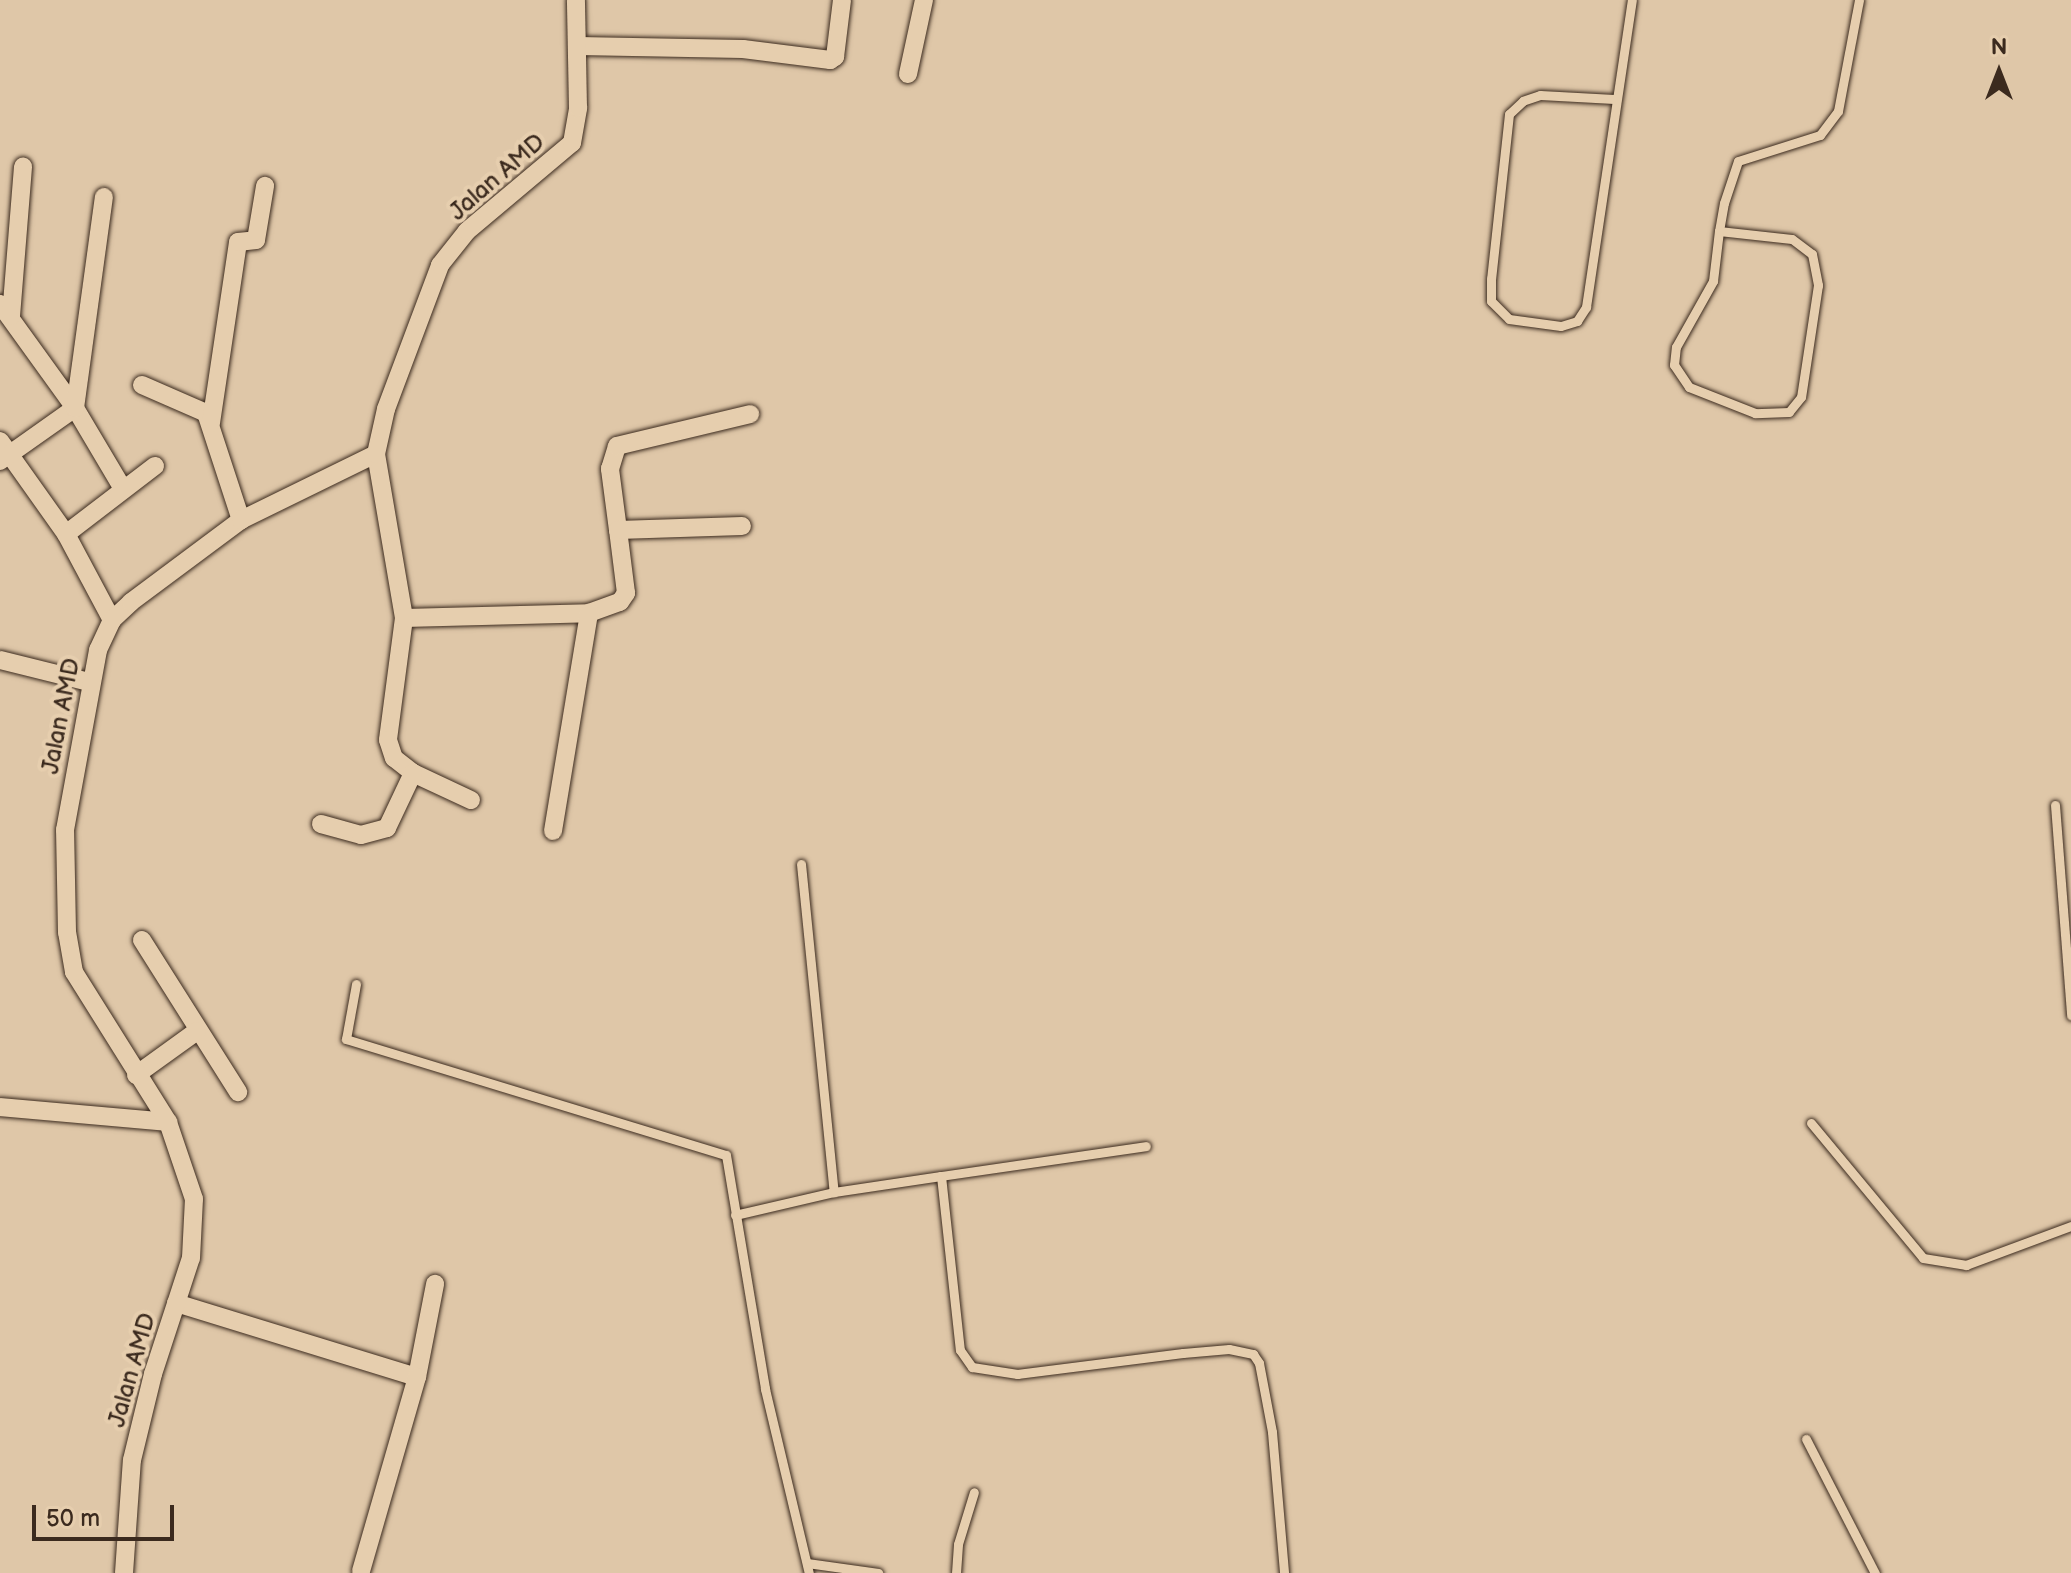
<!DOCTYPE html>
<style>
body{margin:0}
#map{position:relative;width:2071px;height:1573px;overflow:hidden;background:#dfc7a8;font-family:"Balsamiq Sans",sans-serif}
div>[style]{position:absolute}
.roads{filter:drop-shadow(0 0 2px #3b2a1e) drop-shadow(0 0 2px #3b2a1e)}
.service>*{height:9px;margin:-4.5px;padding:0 4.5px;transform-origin:4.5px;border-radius:4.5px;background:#e6ceae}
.minor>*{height:18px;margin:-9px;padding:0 9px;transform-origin:9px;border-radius:9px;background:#e6ceae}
span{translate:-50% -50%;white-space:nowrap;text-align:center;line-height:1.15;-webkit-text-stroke:8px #e6ceae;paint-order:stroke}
.street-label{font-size:24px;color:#3b2a1e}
.north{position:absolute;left:1959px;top:32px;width:80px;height:80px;-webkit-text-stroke:6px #e6ceae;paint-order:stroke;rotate:0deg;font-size:22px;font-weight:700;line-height:32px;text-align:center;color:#3b2a1e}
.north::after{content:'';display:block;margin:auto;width:28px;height:36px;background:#3b2a1e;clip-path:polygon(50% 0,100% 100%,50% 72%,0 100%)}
.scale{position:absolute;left:32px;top:1505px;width:142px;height:36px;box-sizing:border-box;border:4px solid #3b2a1e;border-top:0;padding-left:10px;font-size:24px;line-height:28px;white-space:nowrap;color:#3b2a1e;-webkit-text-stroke:6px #e6ceae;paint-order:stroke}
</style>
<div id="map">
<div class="roads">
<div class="service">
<div style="left:1614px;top:99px;width:74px;rotate:-176.9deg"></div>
<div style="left:1540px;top:95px;width:18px;rotate:161deg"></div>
<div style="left:1523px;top:101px;width:19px;rotate:137deg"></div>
<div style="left:1509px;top:114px;width:166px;rotate:96.2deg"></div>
<div style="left:1491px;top:279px;width:22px;rotate:90deg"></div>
<div style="left:1491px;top:301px;width:25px;rotate:45deg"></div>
<div style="left:1509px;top:319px;width:52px;rotate:7.7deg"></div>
<div style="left:1561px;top:326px;width:17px;rotate:-17deg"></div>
<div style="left:1577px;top:321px;width:17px;rotate:-57deg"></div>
<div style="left:1586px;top:307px;width:310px;rotate:-81.5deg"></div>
<div style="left:1719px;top:231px;width:73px;rotate:6.3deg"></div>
<div style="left:1792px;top:239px;width:25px;rotate:37deg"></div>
<div style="left:1812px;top:254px;width:32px;rotate:79deg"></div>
<div style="left:1818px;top:285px;width:113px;rotate:98.6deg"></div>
<div style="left:1801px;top:397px;width:19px;rotate:129deg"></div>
<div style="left:1789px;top:412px;width:34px;rotate:178deg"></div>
<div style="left:1755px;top:413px;width:71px;rotate:-158.5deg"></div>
<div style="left:1689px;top:387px;width:27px;rotate:-124deg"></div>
<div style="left:1674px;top:365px;width:18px;rotate:-84deg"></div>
<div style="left:1676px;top:347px;width:76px;rotate:-60.7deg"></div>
<div style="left:1713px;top:281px;width:50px;rotate:-83.2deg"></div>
<div style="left:1719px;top:231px;width:28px;rotate:-80deg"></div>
<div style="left:1724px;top:203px;width:44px;rotate:-71.6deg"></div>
<div style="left:1738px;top:161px;width:86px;rotate:-17.6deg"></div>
<div style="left:1820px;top:135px;width:30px;rotate:-53deg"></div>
<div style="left:1838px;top:111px;width:113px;rotate:-79.3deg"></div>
<div style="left:2055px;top:805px;width:211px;rotate:85.6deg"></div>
<div style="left:801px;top:864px;width:330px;rotate:84.3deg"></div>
<div style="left:356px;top:984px;width:56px;rotate:100.3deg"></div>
<div style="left:346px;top:1039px;width:397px;rotate:17deg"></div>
<div style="left:726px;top:1155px;width:237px;rotate:80.5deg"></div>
<div style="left:765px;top:1389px;width:189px;rotate:76.6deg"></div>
<div style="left:1811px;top:1123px;width:175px;rotate:50.3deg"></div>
<div style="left:1923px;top:1258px;width:44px;rotate:9.2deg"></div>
<div style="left:1966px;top:1265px;width:112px;rotate:-20.4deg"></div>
<div style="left:941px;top:1176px;width:207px;rotate:-8.3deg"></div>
<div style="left:735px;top:1215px;width:102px;rotate:-13.1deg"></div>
<div style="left:834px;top:1192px;width:108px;rotate:-8.5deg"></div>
<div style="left:941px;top:1176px;width:175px;rotate:83.8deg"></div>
<div style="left:960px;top:1350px;width:21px;rotate:55deg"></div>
<div style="left:972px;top:1367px;width:46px;rotate:8.8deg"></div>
<div style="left:1017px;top:1374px;width:167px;rotate:-7.2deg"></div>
<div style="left:1183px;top:1353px;width:46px;rotate:-5deg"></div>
<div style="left:1229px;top:1349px;width:25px;rotate:12deg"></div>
<div style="left:1253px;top:1354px;width:11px;rotate:56deg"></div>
<div style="left:1259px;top:1363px;width:70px;rotate:79.3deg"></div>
<div style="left:1272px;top:1432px;width:142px;rotate:85.1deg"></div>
<div style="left:1806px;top:1439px;width:151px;rotate:62.8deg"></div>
<div style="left:807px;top:1563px;width:72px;rotate:8deg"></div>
<div style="left:956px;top:1573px;width:29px;rotate:-86deg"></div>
<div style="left:958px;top:1544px;width:54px;rotate:-72.9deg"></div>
</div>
<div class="minor">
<div style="left:578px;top:46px;width:165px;rotate:1deg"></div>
<div style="left:743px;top:49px;width:88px;rotate:7.2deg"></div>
<div style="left:830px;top:60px;width:6px;rotate:-31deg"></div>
<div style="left:835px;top:57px;width:57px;rotate:-83deg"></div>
<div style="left:908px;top:74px;width:76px;rotate:-77.8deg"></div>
<div style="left:0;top:304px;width:128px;rotate:54.2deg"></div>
<div style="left:75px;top:408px;width:94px;rotate:59.3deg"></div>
<div style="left:11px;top:316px;width:150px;rotate:-85.4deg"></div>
<div style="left:142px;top:385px;width:70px;rotate:23.6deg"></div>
<div style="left:206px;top:413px;width:113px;rotate:71.9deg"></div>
<div style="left:211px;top:423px;width:183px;rotate:-81.5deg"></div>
<div style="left:238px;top:242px;width:18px;rotate:-6deg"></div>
<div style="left:256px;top:240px;width:55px;rotate:-80.5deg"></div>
<div style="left:0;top:441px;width:114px;rotate:54.6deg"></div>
<div style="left:66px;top:534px;width:98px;rotate:61.9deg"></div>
<div style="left:376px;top:454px;width:166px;rotate:80.3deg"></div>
<div style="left:404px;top:618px;width:123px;rotate:97.5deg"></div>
<div style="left:388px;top:740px;width:19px;rotate:72deg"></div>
<div style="left:394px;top:758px;width:24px;rotate:38deg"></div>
<div style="left:413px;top:773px;width:64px;rotate:25deg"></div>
<div style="left:0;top:461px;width:92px;rotate:-35.2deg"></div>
<div style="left:75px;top:408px;width:213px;rotate:-82.2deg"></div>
<div style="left:618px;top:530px;width:62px;rotate:-97.5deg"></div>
<div style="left:610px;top:469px;width:24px;rotate:-73deg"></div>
<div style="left:617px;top:446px;width:137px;rotate:-13.5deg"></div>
<div style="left:66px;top:534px;width:112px;rotate:-37.4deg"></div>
<div style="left:404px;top:618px;width:185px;rotate:-1.5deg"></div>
<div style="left:589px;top:613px;width:33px;rotate:-20deg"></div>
<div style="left:620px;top:602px;width:11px;rotate:-56deg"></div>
<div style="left:626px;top:593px;width:64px;rotate:-97.2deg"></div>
<div style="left:618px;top:530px;width:124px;rotate:-1.8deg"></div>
<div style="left:0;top:660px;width:92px;rotate:13.9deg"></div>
<div style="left:321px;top:824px;width:41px;rotate:15.4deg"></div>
<div style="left:361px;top:835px;width:27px;rotate:-15deg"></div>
<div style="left:387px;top:828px;width:61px;rotate:-64.7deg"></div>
<div style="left:553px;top:831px;width:221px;rotate:-80.6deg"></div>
<div style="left:142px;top:940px;width:180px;rotate:57.7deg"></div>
<div style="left:136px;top:1075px;width:75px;rotate:-35.8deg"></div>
<div style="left:0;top:1107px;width:169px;rotate:5.1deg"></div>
<div style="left:176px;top:1303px;width:252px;rotate:17.1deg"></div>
<div style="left:417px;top:1377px;width:95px;rotate:-79deg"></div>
<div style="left:361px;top:1571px;width:202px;rotate:-73.9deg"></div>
<div style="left:124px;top:1573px;width:113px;rotate:-86deg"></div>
<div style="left:132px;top:1460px;width:89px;rotate:-76.3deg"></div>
<div style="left:153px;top:1374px;width:122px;rotate:-71.9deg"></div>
<div style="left:191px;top:1258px;width:59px;rotate:-87.1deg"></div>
<div style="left:194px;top:1199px;width:81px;rotate:-108.7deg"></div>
<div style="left:168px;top:1122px;width:177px;rotate:-122.1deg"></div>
<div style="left:74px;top:972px;width:41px;rotate:-99.9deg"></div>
<div style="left:67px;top:932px;width:102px;rotate:-91.1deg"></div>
<div style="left:65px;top:830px;width:183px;rotate:-79.6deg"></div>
<div style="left:98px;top:650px;width:33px;rotate:-65deg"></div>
<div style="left:112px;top:620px;width:26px;rotate:-43deg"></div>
<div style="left:131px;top:602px;width:137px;rotate:-36.7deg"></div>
<div style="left:241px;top:520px;width:150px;rotate:-26.1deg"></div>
<div style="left:376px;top:454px;width:46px;rotate:-77.5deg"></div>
<div style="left:386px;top:409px;width:154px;rotate:-69.4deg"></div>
<div style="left:440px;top:265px;width:43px;rotate:-51.5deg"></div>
<div style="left:467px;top:231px;width:137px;rotate:-40deg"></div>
<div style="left:572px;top:143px;width:36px;rotate:-80deg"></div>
<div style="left:578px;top:108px;width:108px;rotate:-91.1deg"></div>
</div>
</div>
<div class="street-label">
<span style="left:497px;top:177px;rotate:-41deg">Jalan AMD</span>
<span style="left:61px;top:716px;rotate:-79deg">Jalan AMD</span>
<span style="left:132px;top:1370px;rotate:-74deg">Jalan AMD</span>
</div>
<div class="north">N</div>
<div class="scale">50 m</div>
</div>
